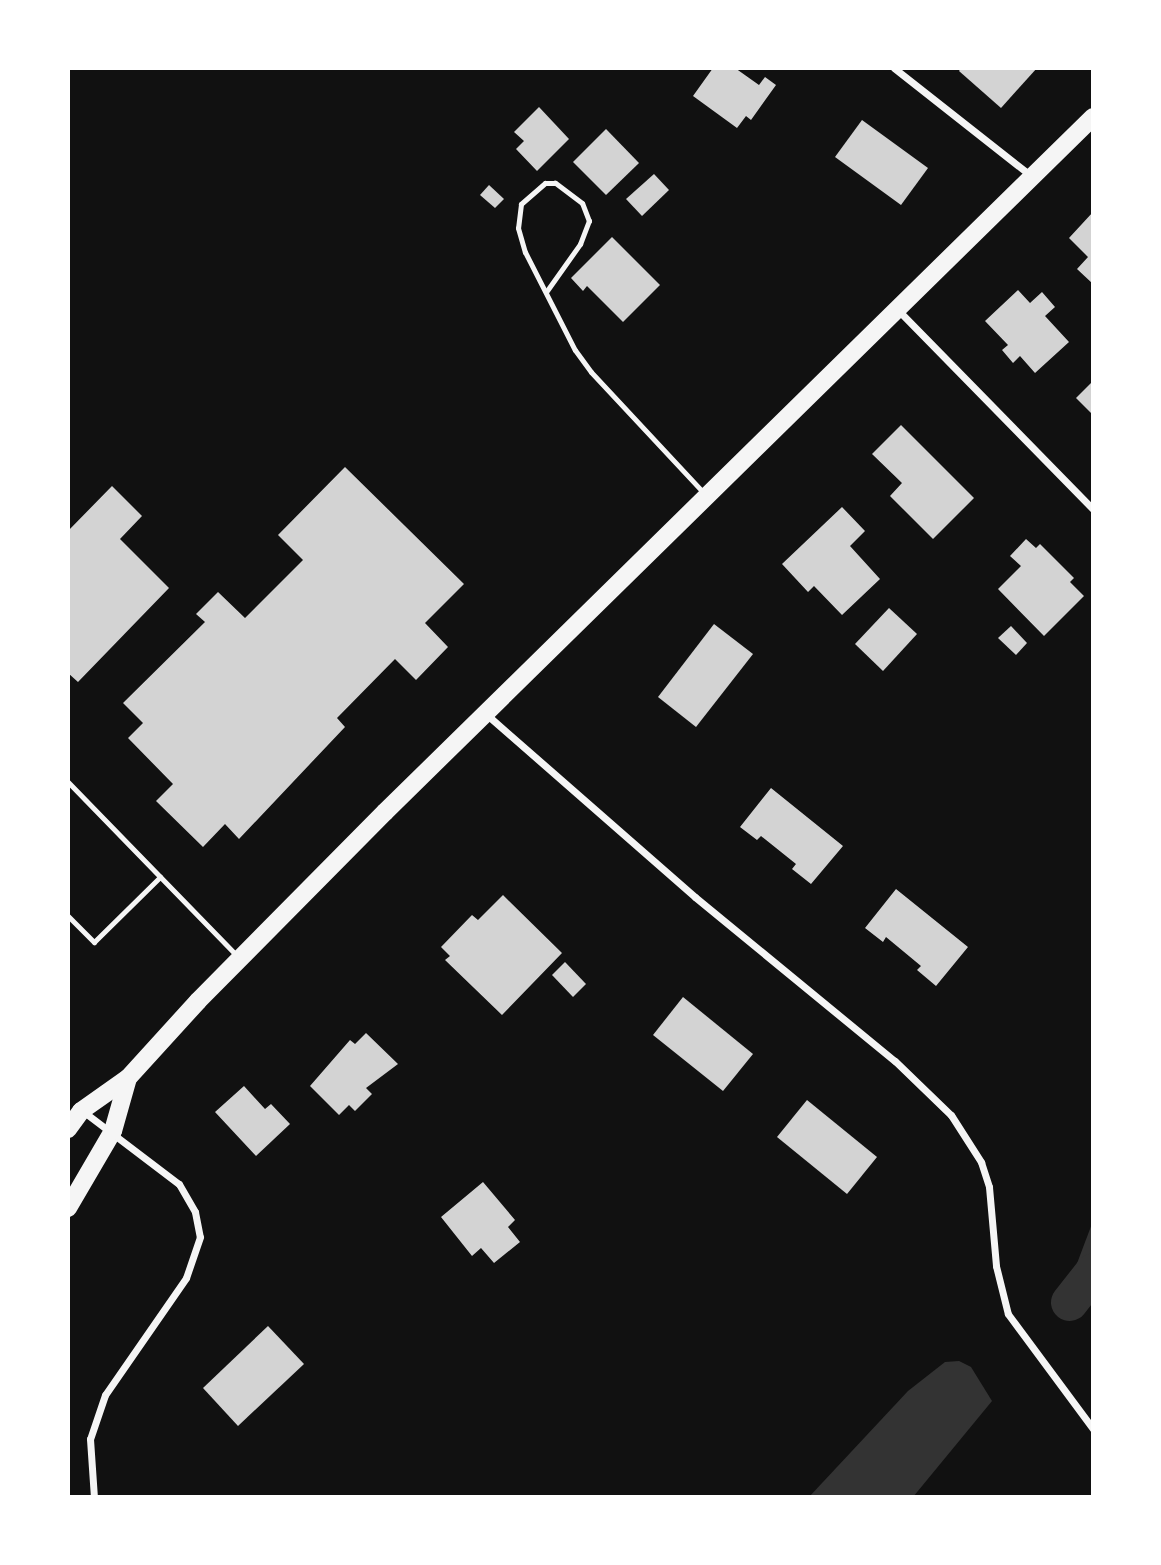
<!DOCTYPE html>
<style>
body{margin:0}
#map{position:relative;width:1161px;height:1565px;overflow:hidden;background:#111;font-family:"Fira Sans",sans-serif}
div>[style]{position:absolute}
.water>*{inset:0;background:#333}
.canal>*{height:37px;margin:-18.5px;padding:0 18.5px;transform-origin:18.5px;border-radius:18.5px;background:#333}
.building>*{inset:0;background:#d3d3d3}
.service>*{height:5px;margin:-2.5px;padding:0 2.5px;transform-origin:2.5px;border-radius:2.5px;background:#f5f5f5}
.minor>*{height:7px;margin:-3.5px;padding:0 3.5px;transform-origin:3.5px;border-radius:3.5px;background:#f5f5f5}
.primary>*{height:18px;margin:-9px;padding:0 9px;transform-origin:9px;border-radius:9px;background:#f5f5f5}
span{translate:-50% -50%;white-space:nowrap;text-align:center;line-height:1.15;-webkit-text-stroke:6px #fff;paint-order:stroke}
.frame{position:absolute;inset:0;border:70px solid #fff;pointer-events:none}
</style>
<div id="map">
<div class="water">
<div style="clip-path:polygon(1093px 1221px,1093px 1294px,1075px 1311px,1067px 1290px)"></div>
<div style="clip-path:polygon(959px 1361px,971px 1367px,992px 1401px,913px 1497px,809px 1497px,908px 1391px,945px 1362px)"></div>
</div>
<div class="canal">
<div style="left:1069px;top:1302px;width:39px;rotate:-52deg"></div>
</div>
<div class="building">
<div style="clip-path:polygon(713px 68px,735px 68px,759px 85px,765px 77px,776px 85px,751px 120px,746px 116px,737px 128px,693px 96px)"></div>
<div style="clip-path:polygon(961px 68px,1037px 68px,1001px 108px,959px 71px)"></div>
<div style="clip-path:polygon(539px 107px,569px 139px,537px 171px,516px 149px,524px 141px,514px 132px)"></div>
<div style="clip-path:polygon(862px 120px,928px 168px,901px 205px,835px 157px)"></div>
<div style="clip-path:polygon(606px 129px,639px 163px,606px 195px,573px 162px)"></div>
<div style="clip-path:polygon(654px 174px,669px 190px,642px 216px,626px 199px)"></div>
<div style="clip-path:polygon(489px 185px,504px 199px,495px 208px,480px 195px)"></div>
<div style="clip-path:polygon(1093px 212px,1093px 284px,1077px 269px,1088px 257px,1069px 238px)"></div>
<div style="clip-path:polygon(612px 237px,660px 285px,623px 322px,587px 286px,583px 291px,571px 278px)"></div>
<div style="clip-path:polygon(1018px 290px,1030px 303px,1042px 292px,1055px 307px,1045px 316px,1069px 342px,1035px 373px,1020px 356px,1013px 363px,1002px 350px,1008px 345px,985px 321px)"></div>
<div style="clip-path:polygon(1093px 381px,1093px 415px,1076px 398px)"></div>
<div style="clip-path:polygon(901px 425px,974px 498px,933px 539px,890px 496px,902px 483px,872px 454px)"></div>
<div style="clip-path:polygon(345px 467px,464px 584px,425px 623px,448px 647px,416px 680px,395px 659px,337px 718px,345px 727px,239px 839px,225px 824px,203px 847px,156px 801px,173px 784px,128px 738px,143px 723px,123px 703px,205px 622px,196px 614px,218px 592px,245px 618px,303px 560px,278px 535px)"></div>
<div style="clip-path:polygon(112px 486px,142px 516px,120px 539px,169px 588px,78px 682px,68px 673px,68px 531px)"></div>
<div style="clip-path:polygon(842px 507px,865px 531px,850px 546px,880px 579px,842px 615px,814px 586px,808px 592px,782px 564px)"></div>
<div style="clip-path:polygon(1026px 539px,1036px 548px,1040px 544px,1074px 578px,1070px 582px,1084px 596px,1044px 636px,998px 589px,1021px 566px,1010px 556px)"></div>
<div style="clip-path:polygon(889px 608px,917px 634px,883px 671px,855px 644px)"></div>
<div style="clip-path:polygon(714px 624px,753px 654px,696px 727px,658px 697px)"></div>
<div style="clip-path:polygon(1011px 626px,1027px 643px,1016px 655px,998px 638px)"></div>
<div style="clip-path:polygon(771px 788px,843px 846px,811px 884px,792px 869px,796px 864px,761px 836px,757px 840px,740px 827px)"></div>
<div style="clip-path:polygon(896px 889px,968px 947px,936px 986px,917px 970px,921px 966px,886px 937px,883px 942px,865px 928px)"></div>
<div style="clip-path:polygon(503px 895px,562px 953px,502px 1015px,445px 960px,450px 956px,441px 947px,472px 915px,478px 920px)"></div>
<div style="clip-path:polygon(565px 962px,586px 984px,573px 997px,552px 975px)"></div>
<div style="clip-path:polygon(683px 997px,753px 1054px,723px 1091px,653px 1035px)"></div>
<div style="clip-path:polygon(366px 1033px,398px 1064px,366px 1088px,372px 1094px,355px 1111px,349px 1105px,339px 1115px,310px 1086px,350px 1040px,355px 1044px)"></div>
<div style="clip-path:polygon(244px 1086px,265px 1109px,271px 1104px,290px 1124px,256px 1156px,215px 1112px)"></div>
<div style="clip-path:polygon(807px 1100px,877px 1157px,847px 1194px,777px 1137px)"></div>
<div style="clip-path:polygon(483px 1182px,515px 1220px,508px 1227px,520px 1242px,494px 1263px,481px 1248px,472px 1256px,441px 1217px)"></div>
<div style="clip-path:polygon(268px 1326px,304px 1364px,238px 1426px,203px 1388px)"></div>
</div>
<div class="service">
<div style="left:546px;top:292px;width:59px;rotate:-54.7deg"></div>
<div style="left:580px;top:244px;width:25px;rotate:-69deg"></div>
<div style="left:589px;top:221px;width:19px;rotate:-111deg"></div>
<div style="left:582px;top:203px;width:34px;rotate:-143deg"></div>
<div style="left:555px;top:183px;width:10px;rotate:180deg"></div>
<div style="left:545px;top:183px;width:32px;rotate:139deg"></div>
<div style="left:521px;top:204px;width:24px;rotate:97deg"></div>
<div style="left:518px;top:228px;width:25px;rotate:74deg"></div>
<div style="left:525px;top:252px;width:110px;rotate:63deg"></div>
<div style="left:575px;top:350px;width:27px;rotate:54deg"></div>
<div style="left:591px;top:372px;width:166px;rotate:47deg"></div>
<div style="left:68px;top:782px;width:243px;rotate:45.8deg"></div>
<div style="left:68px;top:916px;width:37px;rotate:45deg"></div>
<div style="left:94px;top:942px;width:93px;rotate:-44.6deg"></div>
</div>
<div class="minor">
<div style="left:894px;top:68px;width:174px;rotate:38.2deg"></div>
<div style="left:898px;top:310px;width:279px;rotate:45.6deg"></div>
<div style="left:486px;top:714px;width:278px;rotate:41.2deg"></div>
<div style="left:695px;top:897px;width:259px;rotate:39.4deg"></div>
<div style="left:895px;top:1061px;width:78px;rotate:44deg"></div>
<div style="left:951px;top:1115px;width:56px;rotate:57.4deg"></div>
<div style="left:981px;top:1162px;width:26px;rotate:72deg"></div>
<div style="left:989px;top:1187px;width:79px;rotate:84.9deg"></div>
<div style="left:996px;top:1266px;width:49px;rotate:76deg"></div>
<div style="left:1008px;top:1314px;width:143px;rotate:53.5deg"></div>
<div style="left:84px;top:1112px;width:119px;rotate:37.2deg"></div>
<div style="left:179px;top:1184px;width:32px;rotate:60deg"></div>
<div style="left:195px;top:1212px;width:25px;rotate:79deg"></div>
<div style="left:200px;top:1237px;width:43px;rotate:108.9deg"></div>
<div style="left:186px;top:1278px;width:142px;rotate:124.7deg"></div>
<div style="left:105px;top:1395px;width:46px;rotate:108.8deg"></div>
<div style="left:90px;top:1439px;width:58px;rotate:86.1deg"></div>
</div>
<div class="primary">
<div style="left:68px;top:1129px;width:22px;rotate:-54deg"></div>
<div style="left:81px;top:1111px;width:57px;rotate:-35.1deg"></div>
<div style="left:128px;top:1078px;width:104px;rotate:-47.7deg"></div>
<div style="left:198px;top:1001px;width:266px;rotate:-45.3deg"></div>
<div style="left:385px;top:812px;width:992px;rotate:-44.47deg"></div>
<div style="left:68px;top:1208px;width:89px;rotate:-59.7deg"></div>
<div style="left:113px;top:1131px;width:55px;rotate:-74.2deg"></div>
</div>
<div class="frame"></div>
</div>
